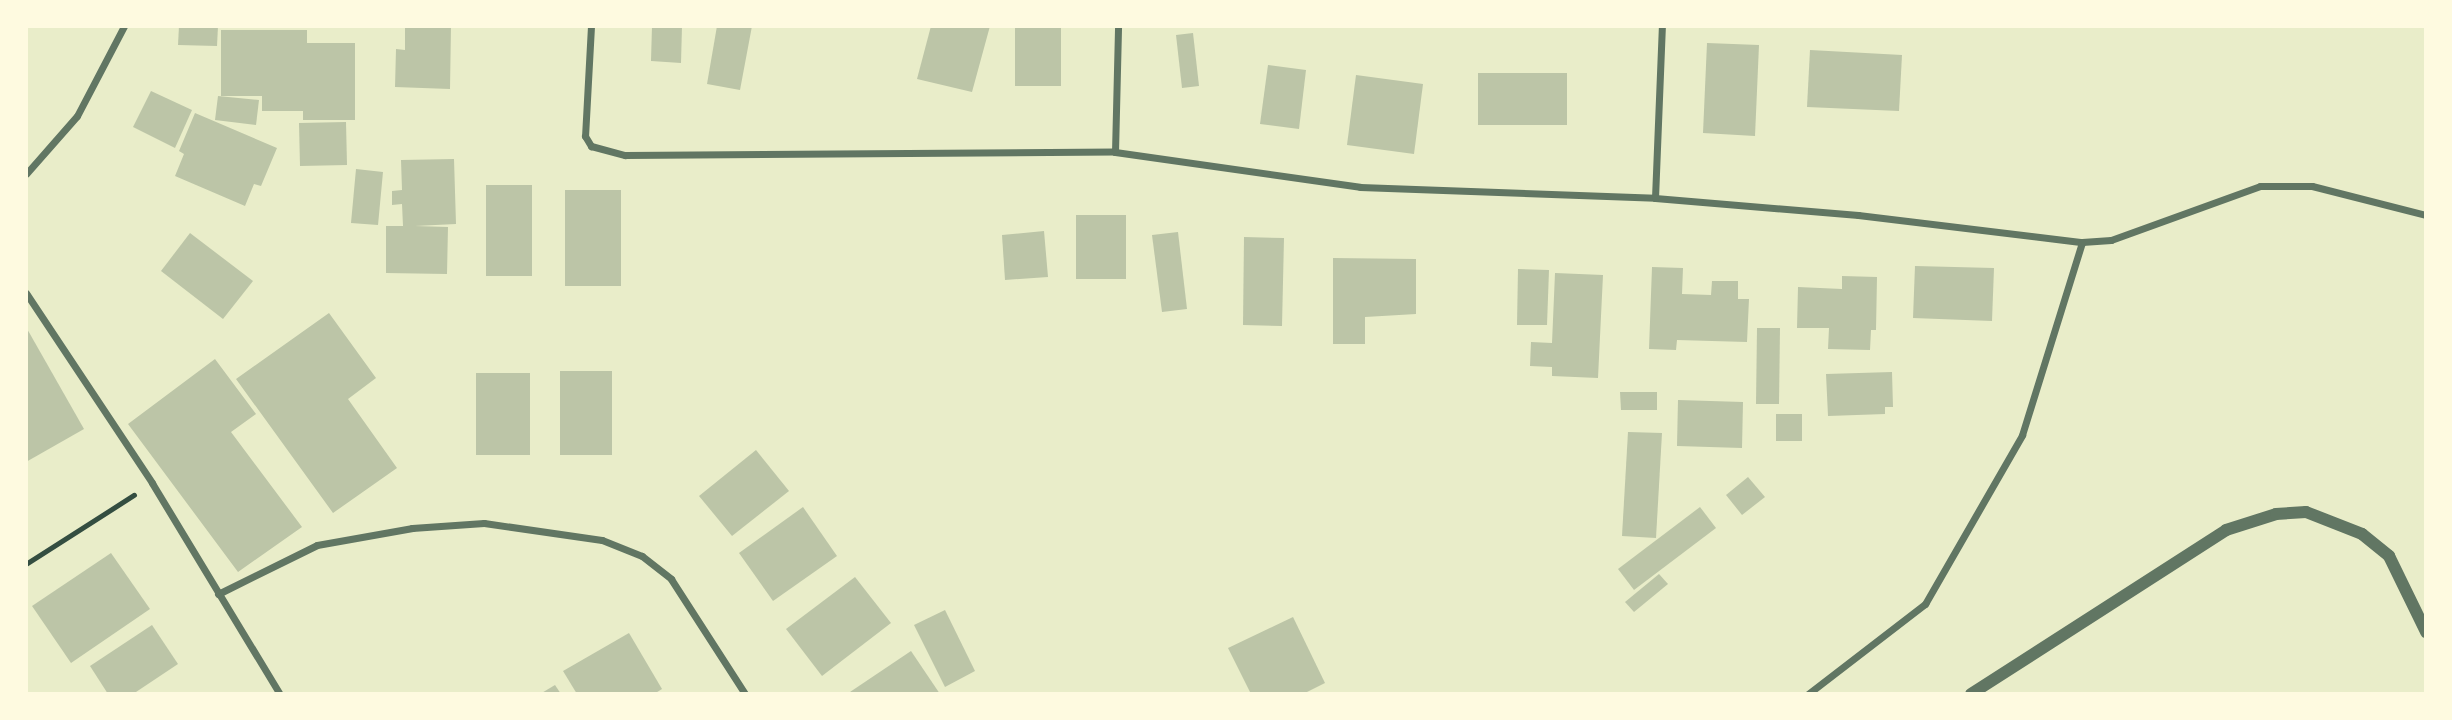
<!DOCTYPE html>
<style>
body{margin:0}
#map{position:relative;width:2452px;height:720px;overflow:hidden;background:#e9edc9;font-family:Georgia,serif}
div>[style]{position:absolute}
.building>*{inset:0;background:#bcc5a7}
.path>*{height:4.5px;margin:-2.25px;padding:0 2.25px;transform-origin:2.25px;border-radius:2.25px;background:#344e41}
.minor>*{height:7px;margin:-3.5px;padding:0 3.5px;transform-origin:3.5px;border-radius:3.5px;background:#617663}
.tertiary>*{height:12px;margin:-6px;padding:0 6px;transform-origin:6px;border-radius:6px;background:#617663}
span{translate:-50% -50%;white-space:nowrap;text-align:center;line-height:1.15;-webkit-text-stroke:7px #fefae0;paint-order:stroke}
.frame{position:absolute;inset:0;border:28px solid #fefae0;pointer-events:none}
</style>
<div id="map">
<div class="building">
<div style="clip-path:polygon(179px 26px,218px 26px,217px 46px,178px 45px)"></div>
<div style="clip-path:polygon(405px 26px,451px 26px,450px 89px,395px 87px,396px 49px,405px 50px)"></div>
<div style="clip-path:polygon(652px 26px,682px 26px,681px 63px,651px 61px)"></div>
<div style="clip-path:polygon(717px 26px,752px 26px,740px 90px,707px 84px)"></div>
<div style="clip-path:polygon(931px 26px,990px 26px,972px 92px,917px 79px)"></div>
<div style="clip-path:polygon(1015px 26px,1061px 26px,1061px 86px,1015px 86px)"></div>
<div style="clip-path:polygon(221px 30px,307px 30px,307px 43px,355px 43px,355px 120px,303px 120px,303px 111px,262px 111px,262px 96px,221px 96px)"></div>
<div style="clip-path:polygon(1193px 33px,1199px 86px,1182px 88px,1176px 35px)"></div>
<div style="clip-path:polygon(1707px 43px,1759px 45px,1755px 136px,1703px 133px)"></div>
<div style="clip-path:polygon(1810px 50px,1902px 55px,1899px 111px,1807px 107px)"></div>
<div style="clip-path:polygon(1268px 65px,1306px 70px,1299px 129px,1260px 124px)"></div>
<div style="clip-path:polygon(1478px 73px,1567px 73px,1567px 125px,1478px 125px)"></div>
<div style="clip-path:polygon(1356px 75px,1423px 84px,1414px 154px,1347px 145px)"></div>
<div style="clip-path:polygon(151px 91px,192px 110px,175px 148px,133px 127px)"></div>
<div style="clip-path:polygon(218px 96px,259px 100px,256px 125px,215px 120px)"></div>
<div style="clip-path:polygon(195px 113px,277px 148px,261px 186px,254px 184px,245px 206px,175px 176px,184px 154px,179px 151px)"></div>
<div style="clip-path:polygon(346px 122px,347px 165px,300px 166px,299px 123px)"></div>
<div style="clip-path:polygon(454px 159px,456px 224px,415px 226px,448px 227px,447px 274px,386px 273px,386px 226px,403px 226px,402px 204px,392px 205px,392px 191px,402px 190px,401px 160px)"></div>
<div style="clip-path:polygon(356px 169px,383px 172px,378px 225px,351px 223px)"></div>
<div style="clip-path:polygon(486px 185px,532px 185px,532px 276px,486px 276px)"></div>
<div style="clip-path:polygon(565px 190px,621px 190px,621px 286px,565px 286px)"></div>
<div style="clip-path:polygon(1076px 215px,1126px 215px,1126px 279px,1076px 279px)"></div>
<div style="clip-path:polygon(1044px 231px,1048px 277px,1005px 280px,1002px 235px)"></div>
<div style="clip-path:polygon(1178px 232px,1187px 309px,1162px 312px,1152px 235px)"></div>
<div style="clip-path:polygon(190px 233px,253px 281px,223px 319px,161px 271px)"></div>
<div style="clip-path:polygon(1244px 237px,1284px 238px,1282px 326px,1243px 325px)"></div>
<div style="clip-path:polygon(1333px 258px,1416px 259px,1416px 314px,1365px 317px,1365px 344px,1333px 344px)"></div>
<div style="clip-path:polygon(1915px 266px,1994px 268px,1992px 321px,1913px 318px)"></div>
<div style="clip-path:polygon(1652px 267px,1683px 268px,1682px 294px,1711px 295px,1712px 281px,1738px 281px,1738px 299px,1749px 299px,1747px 342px,1677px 340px,1676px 350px,1649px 349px)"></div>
<div style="clip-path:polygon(1518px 269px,1549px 270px,1547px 325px,1517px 325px)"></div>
<div style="clip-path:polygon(1555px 273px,1603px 275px,1598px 378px,1552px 376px,1552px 367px,1530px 366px,1531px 342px,1552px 343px)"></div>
<div style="clip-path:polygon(1842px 276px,1877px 277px,1876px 330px,1871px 330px,1870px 350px,1828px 349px,1829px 328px,1797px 328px,1798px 287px,1842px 289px)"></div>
<div style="clip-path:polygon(329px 313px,376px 378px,348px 399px,397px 468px,333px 513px,236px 379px)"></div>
<div style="clip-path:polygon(26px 327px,84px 429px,26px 462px)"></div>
<div style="clip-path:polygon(1757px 328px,1780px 328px,1779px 404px,1756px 404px)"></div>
<div style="clip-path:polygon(215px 359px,256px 414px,231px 432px,302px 527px,238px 572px,128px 424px)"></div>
<div style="clip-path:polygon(560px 371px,612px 371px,612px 455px,560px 455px)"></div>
<div style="clip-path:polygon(1892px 372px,1893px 407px,1885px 407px,1885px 414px,1828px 416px,1826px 374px)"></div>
<div style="clip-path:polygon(476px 373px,530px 373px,530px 455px,476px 455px)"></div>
<div style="clip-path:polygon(1620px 392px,1657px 392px,1657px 410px,1621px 410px)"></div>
<div style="clip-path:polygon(1678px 400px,1743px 402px,1742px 448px,1677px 446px)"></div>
<div style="clip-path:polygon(1776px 414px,1802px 414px,1802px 441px,1776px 441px)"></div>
<div style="clip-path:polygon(1628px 432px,1662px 433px,1656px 538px,1622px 536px)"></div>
<div style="clip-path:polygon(756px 450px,789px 491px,732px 536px,699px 496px)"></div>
<div style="clip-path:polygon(1748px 477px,1765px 497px,1742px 515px,1726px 495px)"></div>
<div style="clip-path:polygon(803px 507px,837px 556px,773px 601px,739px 553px)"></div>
<div style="clip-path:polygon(1700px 507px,1716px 528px,1634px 590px,1618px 569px)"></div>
<div style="clip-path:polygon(111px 553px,150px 609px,71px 663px,32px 606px)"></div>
<div style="clip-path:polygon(1659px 574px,1668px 584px,1634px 612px,1625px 602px)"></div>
<div style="clip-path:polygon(855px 577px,891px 623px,822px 676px,786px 629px)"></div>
<div style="clip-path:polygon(945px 610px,975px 671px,945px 687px,914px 625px)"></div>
<div style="clip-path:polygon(1293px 617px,1325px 683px,1303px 694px,1251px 694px,1228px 648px)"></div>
<div style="clip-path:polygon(152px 625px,178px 664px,133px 694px,108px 694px,90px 666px)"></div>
<div style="clip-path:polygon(629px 633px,662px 689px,654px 694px,577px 694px,563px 671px)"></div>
<div style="clip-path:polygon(911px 651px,940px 694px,847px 694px)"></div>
<div style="clip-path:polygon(555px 685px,561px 694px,540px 694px)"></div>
</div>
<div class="path">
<div style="left:26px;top:564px;width:128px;rotate:-32.6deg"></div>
</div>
<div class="minor">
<div style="left:591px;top:26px;width:110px;rotate:93.1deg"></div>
<div style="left:585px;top:136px;width:12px;rotate:59deg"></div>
<div style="left:591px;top:146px;width:35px;rotate:15deg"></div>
<div style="left:625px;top:155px;width:490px;rotate:-0.4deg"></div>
<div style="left:1115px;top:152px;width:247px;rotate:8.1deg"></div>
<div style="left:1360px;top:187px;width:295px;rotate:2.1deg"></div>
<div style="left:1655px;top:198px;width:204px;rotate:4.8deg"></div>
<div style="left:1858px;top:215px;width:226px;rotate:6.9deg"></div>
<div style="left:2082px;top:242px;width:29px;rotate:-4deg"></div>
<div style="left:2111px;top:240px;width:158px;rotate:-19.9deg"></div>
<div style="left:2260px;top:186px;width:52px"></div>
<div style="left:2312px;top:186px;width:118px;rotate:14.3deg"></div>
<div style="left:1115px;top:152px;width:126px;rotate:-88.6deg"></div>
<div style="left:26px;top:174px;width:77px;rotate:-48.7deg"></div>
<div style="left:77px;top:116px;width:102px;rotate:-62.4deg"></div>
<div style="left:1655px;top:198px;width:172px;rotate:-87.7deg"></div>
<div style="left:26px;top:293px;width:228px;rotate:56.4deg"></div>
<div style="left:152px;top:483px;width:247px;rotate:58.8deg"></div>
<div style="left:218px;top:594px;width:110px;rotate:-26.3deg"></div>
<div style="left:317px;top:545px;width:97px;rotate:-10.1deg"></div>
<div style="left:412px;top:528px;width:72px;rotate:-4deg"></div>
<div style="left:484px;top:523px;width:119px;rotate:8.2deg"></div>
<div style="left:602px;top:540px;width:43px;rotate:21.8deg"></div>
<div style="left:642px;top:556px;width:37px;rotate:38deg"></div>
<div style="left:671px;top:579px;width:137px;rotate:57.2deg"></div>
<div style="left:1808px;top:694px;width:148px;rotate:-37.6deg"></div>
<div style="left:1925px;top:604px;width:195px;rotate:-60.1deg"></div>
<div style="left:2022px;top:435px;width:202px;rotate:-72.7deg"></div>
</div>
<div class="tertiary">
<div style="left:1971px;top:694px;width:303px;rotate:-32.7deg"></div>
<div style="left:2226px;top:530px;width:52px;rotate:-17.7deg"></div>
<div style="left:2276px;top:514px;width:30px;rotate:-4deg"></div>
<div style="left:2306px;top:512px;width:60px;rotate:21.4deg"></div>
<div style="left:2362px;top:534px;width:35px;rotate:39deg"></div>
<div style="left:2389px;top:556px;width:85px;rotate:64deg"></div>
</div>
<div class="frame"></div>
</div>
